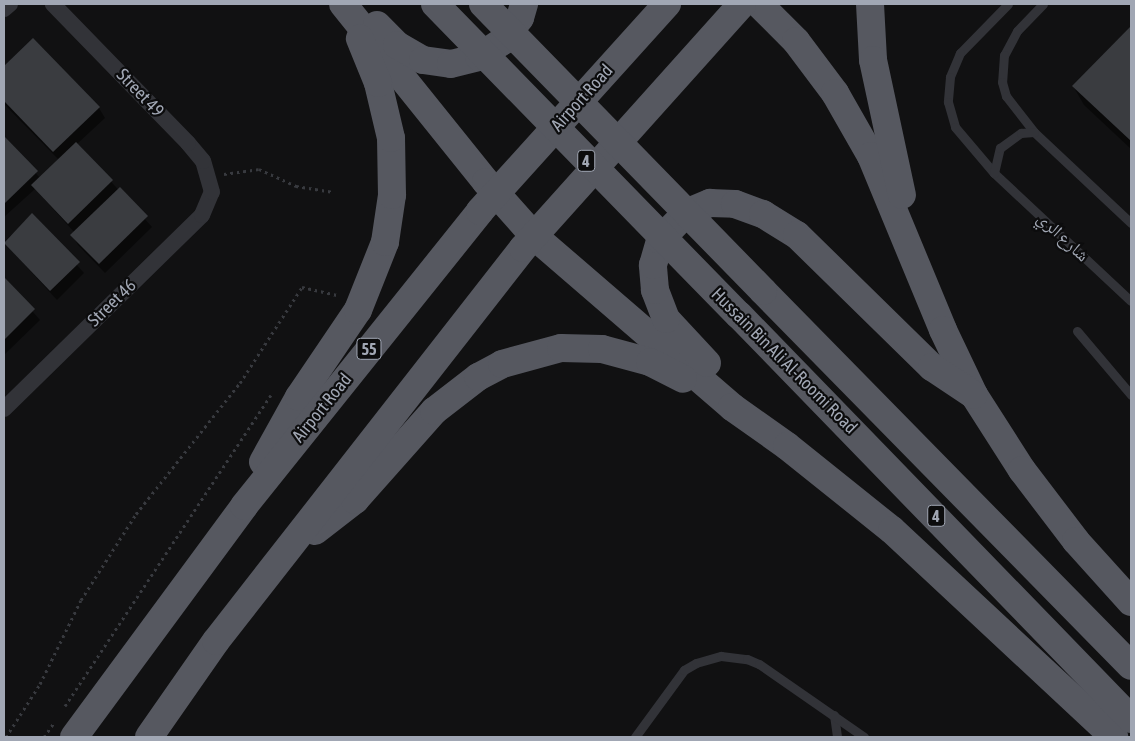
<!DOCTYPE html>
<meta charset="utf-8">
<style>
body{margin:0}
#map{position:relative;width:1135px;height:741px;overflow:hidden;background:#111112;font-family:"Asap Condensed","Noto Naskh Arabic",sans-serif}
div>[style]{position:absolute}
.shadow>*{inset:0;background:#0007}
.building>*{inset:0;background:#3a3c40}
.path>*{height:3px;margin-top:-1.5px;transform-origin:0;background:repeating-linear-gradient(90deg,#383a3f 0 2.5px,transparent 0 6.5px)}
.service>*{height:9px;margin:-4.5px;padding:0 4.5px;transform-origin:4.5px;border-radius:4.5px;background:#323338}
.minor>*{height:16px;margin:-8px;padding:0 8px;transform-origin:8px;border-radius:8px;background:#323338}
.trunk>*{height:28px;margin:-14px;padding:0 14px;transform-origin:14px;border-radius:14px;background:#565860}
.trunk-bridge>*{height:28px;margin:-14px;padding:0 14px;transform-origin:14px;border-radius:14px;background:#565860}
span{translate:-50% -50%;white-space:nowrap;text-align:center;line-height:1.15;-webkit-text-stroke:4.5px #0c0c0d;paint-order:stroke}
.shield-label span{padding:1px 4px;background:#0c0c0d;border:1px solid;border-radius:4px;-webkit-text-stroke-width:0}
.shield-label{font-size:16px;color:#a1a7b4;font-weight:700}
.street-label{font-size:18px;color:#a1a7b4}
.frame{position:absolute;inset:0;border:5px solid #a1a7b4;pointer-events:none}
</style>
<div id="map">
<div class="shadow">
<div style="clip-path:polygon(1131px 27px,1131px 149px,1084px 105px,1073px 86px)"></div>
<div style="clip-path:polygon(33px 39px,99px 108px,105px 118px,77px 144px,152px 227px,105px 273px,78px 245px,72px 235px,75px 233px,35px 189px,4px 217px,4px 138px,40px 178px,59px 160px,4px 104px,4px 68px)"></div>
<div style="clip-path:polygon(32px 215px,84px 273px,57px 300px,4px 242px)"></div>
<div style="clip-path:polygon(4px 279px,40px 320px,4px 355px)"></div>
</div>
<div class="building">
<div style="clip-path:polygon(1131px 26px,1131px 141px,1072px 86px)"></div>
<div style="clip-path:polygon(33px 38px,100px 107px,53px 152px,4px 101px,4px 66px)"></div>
<div style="clip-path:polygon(4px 136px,38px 171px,4px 204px)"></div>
<div style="clip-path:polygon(76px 142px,113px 180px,68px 224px,31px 185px)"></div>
<div style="clip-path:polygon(120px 187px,148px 216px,99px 264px,70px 235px)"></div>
<div style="clip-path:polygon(32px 213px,80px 262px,50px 291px,4px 243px)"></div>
<div style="clip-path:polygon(4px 277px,35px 309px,4px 340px)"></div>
</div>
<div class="path">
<div style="left:224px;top:174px;width:35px;rotate:-8deg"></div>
<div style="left:259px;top:169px;width:41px;rotate:24.7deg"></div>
<div style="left:296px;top:186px;width:38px;rotate:9deg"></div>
<div style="left:65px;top:706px;width:373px;rotate:-56.5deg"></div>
<div style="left:6px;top:737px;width:63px;rotate:-57.3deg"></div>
<div style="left:40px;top:684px;width:93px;rotate:-64deg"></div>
<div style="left:81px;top:600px;width:102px;rotate:-57.4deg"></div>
<div style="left:136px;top:514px;width:167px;rotate:-51.6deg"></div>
<div style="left:240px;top:383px;width:114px;rotate:-57.1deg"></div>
<div style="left:302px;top:287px;width:37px;rotate:13deg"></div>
<div style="left:44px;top:737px;width:16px;rotate:-55deg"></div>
</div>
<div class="service">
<div style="left:1008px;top:4px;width:69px;rotate:134.4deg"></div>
<div style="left:960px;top:53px;width:26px;rotate:113deg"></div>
<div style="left:950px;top:77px;width:25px;rotate:95deg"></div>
<div style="left:948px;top:102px;width:26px;rotate:74deg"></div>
<div style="left:955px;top:127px;width:60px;rotate:49.7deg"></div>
<div style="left:994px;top:173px;width:187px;rotate:43.1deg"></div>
<div style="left:1043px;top:4px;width:37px;rotate:134deg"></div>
<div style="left:1017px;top:31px;width:27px;rotate:118deg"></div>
<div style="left:1004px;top:55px;width:27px;rotate:94deg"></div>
<div style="left:1002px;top:82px;width:15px;rotate:74deg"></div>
<div style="left:1006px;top:96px;width:46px;rotate:52.1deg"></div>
<div style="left:1034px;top:132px;width:133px;rotate:43.2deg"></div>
<div style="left:994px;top:173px;width:26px;rotate:-77deg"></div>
<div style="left:1000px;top:148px;width:26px;rotate:-36deg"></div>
<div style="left:1021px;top:133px;width:13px;rotate:-4deg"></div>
<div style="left:1077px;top:331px;width:84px;rotate:49.8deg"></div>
<div style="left:834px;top:715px;width:22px;rotate:82deg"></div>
<div style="left:635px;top:737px;width:83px;rotate:-53.8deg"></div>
<div style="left:684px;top:670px;width:14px;rotate:-30deg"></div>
<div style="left:696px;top:663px;width:26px;rotate:-16deg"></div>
<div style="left:721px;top:656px;width:26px;rotate:7deg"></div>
<div style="left:747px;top:659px;width:13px;rotate:23deg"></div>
<div style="left:759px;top:664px;width:128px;rotate:34.8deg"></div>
</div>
<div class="minor">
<div style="left:4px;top:9px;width:8px;rotate:-40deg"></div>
<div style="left:4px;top:409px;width:277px;rotate:-44.4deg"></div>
<div style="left:202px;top:215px;width:25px;rotate:-67deg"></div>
<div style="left:212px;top:192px;width:32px;rotate:-106deg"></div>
<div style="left:203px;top:161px;width:23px;rotate:-130deg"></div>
<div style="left:188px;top:143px;width:194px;rotate:-134.2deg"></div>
</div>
<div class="trunk">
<div style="left:343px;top:4px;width:228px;rotate:51.2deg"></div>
<div style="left:486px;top:182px;width:72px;rotate:48.4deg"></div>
<div style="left:534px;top:236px;width:262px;rotate:40.8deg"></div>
<div style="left:732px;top:407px;width:67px;rotate:35.3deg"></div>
<div style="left:787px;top:446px;width:134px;rotate:38.7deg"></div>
<div style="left:892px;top:530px;width:304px;rotate:43deg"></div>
<div style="left:759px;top:4px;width:52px;rotate:45deg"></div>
<div style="left:796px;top:41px;width:65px;rotate:53.1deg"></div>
<div style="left:835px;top:93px;width:73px;rotate:60.3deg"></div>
<div style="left:871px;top:156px;width:188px;rotate:67.5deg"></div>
<div style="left:943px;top:330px;width:72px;rotate:64.5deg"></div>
<div style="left:974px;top:395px;width:89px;rotate:57.4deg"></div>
<div style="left:1022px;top:470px;width:89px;rotate:52.7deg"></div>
<div style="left:1076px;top:541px;width:82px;rotate:48deg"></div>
<div style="left:870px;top:4px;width:56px;rotate:86.9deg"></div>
<div style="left:873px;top:60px;width:138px;rotate:77.9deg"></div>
<div style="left:377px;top:25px;width:28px;rotate:45deg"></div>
<div style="left:397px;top:45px;width:30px;rotate:30deg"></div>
<div style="left:423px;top:60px;width:28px;rotate:8deg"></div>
<div style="left:451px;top:64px;width:29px;rotate:-14deg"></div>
<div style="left:479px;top:57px;width:29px;rotate:-34deg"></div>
<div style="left:503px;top:41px;width:29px;rotate:-54deg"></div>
<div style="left:520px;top:18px;width:15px;rotate:-74deg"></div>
<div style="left:763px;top:291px;width:525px;rotate:45.54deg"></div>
<div style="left:739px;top:315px;width:563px;rotate:45.86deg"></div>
<div style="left:707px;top:363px;width:60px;rotate:-133deg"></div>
<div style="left:666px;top:319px;width:31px;rotate:-111deg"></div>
<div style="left:655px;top:290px;width:25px;rotate:-95deg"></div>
<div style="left:653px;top:265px;width:26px;rotate:-74deg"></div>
<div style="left:660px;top:240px;width:37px;rotate:-46deg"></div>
<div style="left:686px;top:213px;width:26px;rotate:-23deg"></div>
<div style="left:710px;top:203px;width:25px;rotate:2deg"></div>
<div style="left:735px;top:204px;width:30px;rotate:20deg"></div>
<div style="left:763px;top:214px;width:40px;rotate:32deg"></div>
<div style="left:797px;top:235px;width:189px;rotate:44.4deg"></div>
<div style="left:932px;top:367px;width:50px;rotate:33.7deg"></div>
<div style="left:263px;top:462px;width:74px;rotate:-61deg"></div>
<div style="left:299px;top:397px;width:105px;rotate:-55.9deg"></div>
<div style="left:358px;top:310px;width:73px;rotate:-68.3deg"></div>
<div style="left:385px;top:242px;width:48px;rotate:-81.5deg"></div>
<div style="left:392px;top:195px;width:57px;rotate:-91deg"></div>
<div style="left:391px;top:138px;width:57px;rotate:-103.3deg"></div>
<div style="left:378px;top:83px;width:48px;rotate:-112.2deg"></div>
<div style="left:315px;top:531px;width:51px;rotate:-37.8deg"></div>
<div style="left:355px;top:500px;width:119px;rotate:-48.4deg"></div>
<div style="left:434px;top:411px;width:56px;rotate:-37.7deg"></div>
<div style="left:478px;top:377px;width:27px;rotate:-28deg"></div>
<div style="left:502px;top:364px;width:61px;rotate:-15.2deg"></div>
<div style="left:561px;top:348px;width:41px;rotate:1.4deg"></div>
<div style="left:602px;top:349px;width:50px;rotate:15.2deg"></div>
<div style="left:650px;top:362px;width:37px;rotate:27deg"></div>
<div style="left:74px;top:737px;width:287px;rotate:-53.6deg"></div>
<div style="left:244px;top:506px;width:378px;rotate:-51.3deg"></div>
<div style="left:480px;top:211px;width:279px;rotate:-47.9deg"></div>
<div style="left:149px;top:737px;width:117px;rotate:-55.1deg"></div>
<div style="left:216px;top:641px;width:499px;rotate:-52deg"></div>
<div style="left:523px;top:248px;width:328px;rotate:-48.1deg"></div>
</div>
<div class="trunk-bridge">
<div style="left:435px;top:4px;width:435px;rotate:45.7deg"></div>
<div style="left:483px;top:4px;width:401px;rotate:45.7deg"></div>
</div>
<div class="shield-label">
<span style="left:586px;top:161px">4</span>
<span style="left:369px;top:349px">55</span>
<span style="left:936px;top:516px">4</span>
</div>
<div class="street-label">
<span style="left:140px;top:93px;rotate:46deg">Street 49</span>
<span style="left:582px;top:98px;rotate:-48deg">Airport Road</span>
<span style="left:1063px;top:237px;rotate:43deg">شارع الري</span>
<span style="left:112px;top:303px;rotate:-44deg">Street 46</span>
<span style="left:784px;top:361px;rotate:45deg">Hussain Bin Ali Al-Roomi Road</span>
<span style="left:322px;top:408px;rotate:-51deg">Airport Road</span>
</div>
<div class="frame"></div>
</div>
